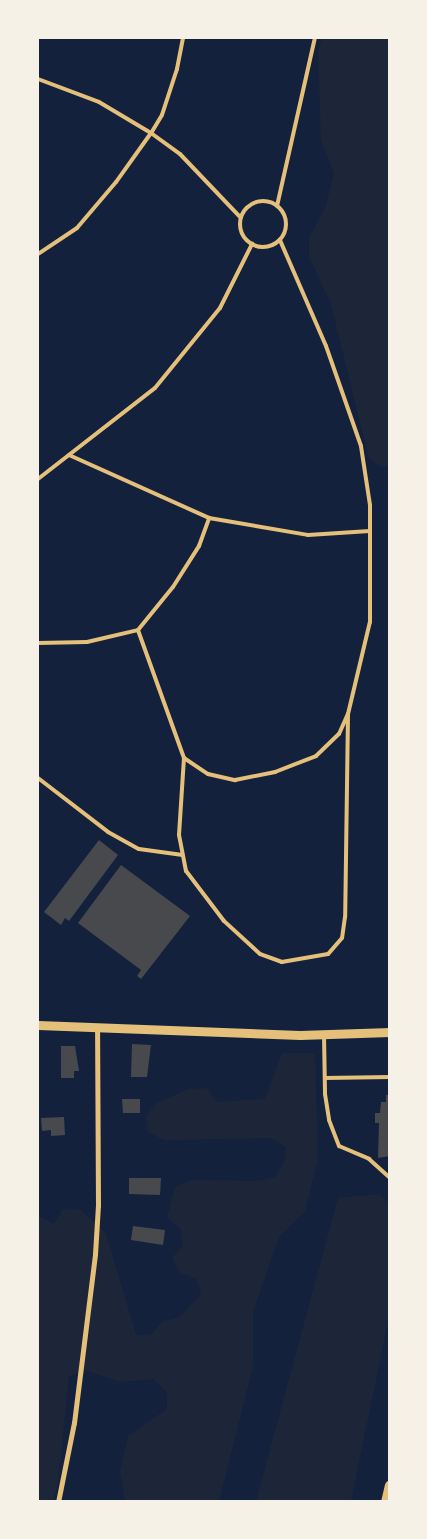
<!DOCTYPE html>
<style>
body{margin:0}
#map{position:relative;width:427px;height:1539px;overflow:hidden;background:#14213d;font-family:"DejaVu Sans",sans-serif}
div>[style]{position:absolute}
.green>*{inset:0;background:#1d2539}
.building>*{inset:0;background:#48494c}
.service>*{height:4px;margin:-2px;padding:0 2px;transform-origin:2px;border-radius:2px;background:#e5c07b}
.service>.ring{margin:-2px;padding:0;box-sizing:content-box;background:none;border:4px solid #e5c07b;border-radius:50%}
.minor>*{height:5px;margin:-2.5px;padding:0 2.5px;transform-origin:2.5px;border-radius:2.5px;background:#e5c07b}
.tertiary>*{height:9px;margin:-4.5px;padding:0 4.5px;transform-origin:4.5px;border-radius:4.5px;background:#e5c07b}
.primary>*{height:11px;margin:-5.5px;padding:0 5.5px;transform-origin:5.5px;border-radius:5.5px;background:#e5c07b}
span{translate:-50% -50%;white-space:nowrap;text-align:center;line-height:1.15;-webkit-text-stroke:5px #f6f1e7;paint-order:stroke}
.frame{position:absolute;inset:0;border:39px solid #f6f1e7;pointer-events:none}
</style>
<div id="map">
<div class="green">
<div style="clip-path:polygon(322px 38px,389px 38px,390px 464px,384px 468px,369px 459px,331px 304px,309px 257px,309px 238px,325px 208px,334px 174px,321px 140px,318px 52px)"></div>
<div style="clip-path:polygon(282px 1053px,315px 1053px,318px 1159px,305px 1211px,279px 1237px,253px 1312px,253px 1366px,219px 1501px,125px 1501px,120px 1472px,128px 1436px,167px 1409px,167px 1393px,154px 1379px,120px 1382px,87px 1371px,69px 1376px,58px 1484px,53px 1501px,38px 1501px,38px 1216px,54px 1224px,63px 1209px,81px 1210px,106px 1233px,136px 1335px,152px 1334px,163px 1321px,179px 1318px,201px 1294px,196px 1278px,180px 1273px,172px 1258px,183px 1245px,180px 1228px,167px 1218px,175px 1187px,191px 1180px,259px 1181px,275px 1177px,284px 1163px,286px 1147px,271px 1138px,164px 1140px,148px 1132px,146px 1116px,157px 1103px,188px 1089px,206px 1088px,217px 1102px,265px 1099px)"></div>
<div style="clip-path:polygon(379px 1194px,389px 1203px,389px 1317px,351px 1501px,256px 1501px,338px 1198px)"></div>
</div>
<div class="building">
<div style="clip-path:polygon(99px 840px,118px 855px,69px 921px,65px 918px,61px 925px,44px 912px)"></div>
<div style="clip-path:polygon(121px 865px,190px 916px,141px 979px,137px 976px,141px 970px,78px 923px)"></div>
<div style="clip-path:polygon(132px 1044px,151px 1045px,147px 1077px,131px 1077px)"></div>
<div style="clip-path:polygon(61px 1046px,75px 1046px,79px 1071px,74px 1071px,74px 1078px,61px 1078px)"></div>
<div style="clip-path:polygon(386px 1095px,390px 1095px,390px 1156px,378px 1158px,379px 1123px,375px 1123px,375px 1113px,380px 1113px,381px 1102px,386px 1102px)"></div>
<div style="clip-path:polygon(122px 1099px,140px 1099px,140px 1113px,123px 1113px)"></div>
<div style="clip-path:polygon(64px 1117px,65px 1135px,51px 1136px,51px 1130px,42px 1131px,41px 1118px)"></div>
<div style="clip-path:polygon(129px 1178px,161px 1178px,160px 1195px,129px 1194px)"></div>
<div style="clip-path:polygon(133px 1226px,165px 1230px,163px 1245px,131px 1240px)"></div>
</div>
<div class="service">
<div style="left:183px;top:38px;width:32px;rotate:101deg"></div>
<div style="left:177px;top:69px;width:48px;rotate:108.1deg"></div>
<div style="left:162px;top:115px;width:21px;rotate:121deg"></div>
<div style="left:151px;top:133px;width:36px;rotate:36deg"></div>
<div style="left:180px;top:154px;width:88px;rotate:46.4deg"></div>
<div style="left:38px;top:79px;width:65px;rotate:20.7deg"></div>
<div style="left:99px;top:102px;width:61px;rotate:30.8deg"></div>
<div style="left:151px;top:133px;width:60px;rotate:125.5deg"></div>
<div style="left:116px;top:182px;width:60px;rotate:130.3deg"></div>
<div style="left:77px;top:228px;width:47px;rotate:146.3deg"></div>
<div class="ring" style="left:240px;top:201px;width:42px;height:42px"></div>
<div style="left:277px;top:206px;width:172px;rotate:-77.3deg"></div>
<div style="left:69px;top:455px;width:154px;rotate:24.2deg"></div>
<div style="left:38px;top:479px;width:148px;rotate:-37.9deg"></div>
<div style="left:155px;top:388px;width:103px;rotate:-50.9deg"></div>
<div style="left:220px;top:308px;width:72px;rotate:-63.4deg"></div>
<div style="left:38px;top:643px;width:49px;rotate:-1.2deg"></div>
<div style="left:87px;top:642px;width:52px;rotate:-13.2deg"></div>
<div style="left:348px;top:714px;width:203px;rotate:90.8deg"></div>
<div style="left:345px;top:917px;width:21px;rotate:98deg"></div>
<div style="left:342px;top:938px;width:21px;rotate:131deg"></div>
<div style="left:328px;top:954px;width:47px;rotate:170.1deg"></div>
<div style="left:282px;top:962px;width:23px;rotate:-160deg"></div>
<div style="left:260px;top:954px;width:49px;rotate:-137.5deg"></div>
<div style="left:224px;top:921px;width:63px;rotate:-127.2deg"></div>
<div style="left:186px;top:871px;width:37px;rotate:-101deg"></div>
<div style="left:179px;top:835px;width:77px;rotate:-86.3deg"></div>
<div style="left:184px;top:758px;width:136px;rotate:-109.8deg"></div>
<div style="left:138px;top:630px;width:55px;rotate:-50.9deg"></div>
<div style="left:173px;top:587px;width:49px;rotate:-57.6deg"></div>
<div style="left:199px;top:546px;width:30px;rotate:-70deg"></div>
<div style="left:209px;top:518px;width:100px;rotate:9.7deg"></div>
<div style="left:308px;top:535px;width:62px;rotate:-3.7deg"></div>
<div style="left:184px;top:758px;width:29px;rotate:34deg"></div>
<div style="left:208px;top:774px;width:28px;rotate:13deg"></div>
<div style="left:235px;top:780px;width:41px;rotate:-11.3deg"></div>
<div style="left:275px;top:772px;width:44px;rotate:-21.3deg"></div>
<div style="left:316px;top:756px;width:32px;rotate:-44deg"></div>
<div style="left:339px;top:734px;width:22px;rotate:-66deg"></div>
<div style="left:348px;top:714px;width:95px;rotate:-76.6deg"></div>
<div style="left:370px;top:622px;width:117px;rotate:-90deg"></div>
<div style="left:370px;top:505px;width:60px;rotate:-98.7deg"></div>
<div style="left:361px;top:446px;width:106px;rotate:-109.3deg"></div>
<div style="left:326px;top:346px;width:116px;rotate:-113.5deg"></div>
<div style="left:38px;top:778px;width:88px;rotate:37.6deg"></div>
<div style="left:108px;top:832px;width:35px;rotate:29deg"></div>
<div style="left:139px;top:849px;width:44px;rotate:7.8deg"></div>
<div style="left:324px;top:1035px;width:59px;rotate:89deg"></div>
<div style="left:325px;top:1094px;width:26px;rotate:81deg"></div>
<div style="left:329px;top:1120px;width:28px;rotate:69deg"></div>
<div style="left:339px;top:1146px;width:33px;rotate:23deg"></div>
<div style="left:369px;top:1159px;width:28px;rotate:42deg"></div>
<div style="left:325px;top:1078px;width:65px;rotate:-0.9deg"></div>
</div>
<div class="minor">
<div style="left:58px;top:1502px;width:81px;rotate:-78.6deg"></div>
<div style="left:74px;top:1423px;width:170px;rotate:-82.9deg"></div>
<div style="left:95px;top:1254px;width:49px;rotate:-86.5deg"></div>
<div style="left:98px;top:1205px;width:177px;rotate:-90.3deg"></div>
</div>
<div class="tertiary">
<div style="left:38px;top:1025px;width:262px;rotate:2.2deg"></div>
<div style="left:300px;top:1035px;width:90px;rotate:-1.9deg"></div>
</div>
<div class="primary">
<div style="left:386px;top:1502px;width:17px;rotate:-77deg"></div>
</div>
<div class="frame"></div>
</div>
